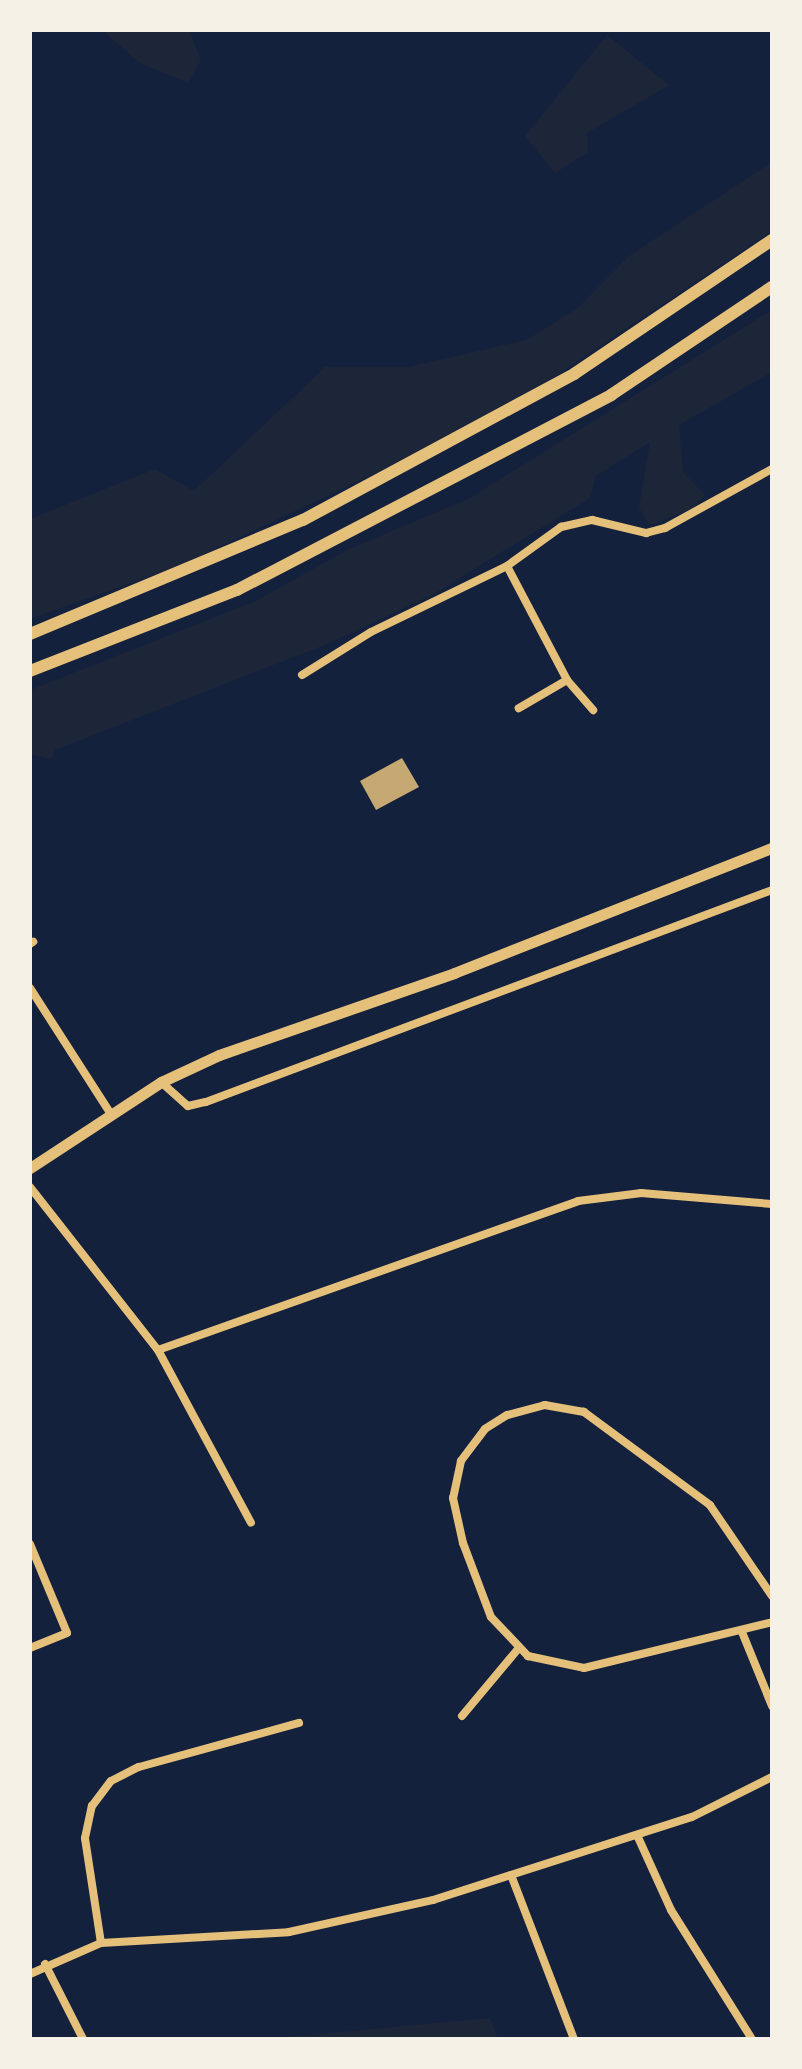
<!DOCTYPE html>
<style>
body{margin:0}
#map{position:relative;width:802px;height:2069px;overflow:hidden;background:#14213d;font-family:"Fira Sans Condensed",sans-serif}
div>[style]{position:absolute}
.green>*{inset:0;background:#1d2539}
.building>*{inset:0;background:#c6a872}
.minor>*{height:8px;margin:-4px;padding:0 4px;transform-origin:4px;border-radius:4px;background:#e5c07b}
.secondary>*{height:11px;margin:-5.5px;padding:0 5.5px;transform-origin:5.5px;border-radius:5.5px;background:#e5c07b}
.primary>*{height:12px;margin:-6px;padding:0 6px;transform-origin:6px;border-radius:6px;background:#e5c07b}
span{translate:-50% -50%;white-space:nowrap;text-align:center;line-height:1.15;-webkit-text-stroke:8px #f6f1e7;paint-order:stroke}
.frame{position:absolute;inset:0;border:32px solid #f6f1e7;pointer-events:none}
</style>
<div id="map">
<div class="green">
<div style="clip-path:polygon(102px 30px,189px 30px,201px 60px,188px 83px,140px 63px)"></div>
<div style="clip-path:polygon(607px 35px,669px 85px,587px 133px,588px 152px,555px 173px,525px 136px)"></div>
<div style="clip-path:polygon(772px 162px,772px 231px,551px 379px,399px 462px,179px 566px,30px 619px,30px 519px,155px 469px,194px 491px,325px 367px,408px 367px,527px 340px,579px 307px,629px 256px)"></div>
<div style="clip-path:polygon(772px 310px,772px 372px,679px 425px,683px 472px,705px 495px,691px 509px,650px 525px,639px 508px,650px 442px,596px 476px,590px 498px,432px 595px,325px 645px,55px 750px,51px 759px,30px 754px,30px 690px,256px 601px,347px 550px,470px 498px)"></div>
<div style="clip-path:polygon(490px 2018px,498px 2039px,266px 2039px)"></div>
</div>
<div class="building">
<div style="clip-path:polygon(402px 758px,419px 787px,376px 810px,360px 781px)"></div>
</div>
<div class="minor">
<div style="left:507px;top:566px;width:129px;rotate:62.2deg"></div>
<div style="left:567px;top:680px;width:56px;rotate:149.7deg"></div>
<div style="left:302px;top:675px;width:81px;rotate:-31.9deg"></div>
<div style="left:371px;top:632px;width:151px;rotate:-25.9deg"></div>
<div style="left:507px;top:566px;width:67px;rotate:-35.8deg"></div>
<div style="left:561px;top:527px;width:32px;rotate:-13deg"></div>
<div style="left:592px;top:520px;width:56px;rotate:13.5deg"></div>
<div style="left:646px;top:533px;width:20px;rotate:-15deg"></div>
<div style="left:665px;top:528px;width:122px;rotate:-28.9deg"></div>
<div style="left:567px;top:680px;width:40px;rotate:49deg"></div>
<div style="left:30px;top:944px;width:4px;rotate:-34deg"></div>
<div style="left:30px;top:988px;width:150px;rotate:57.3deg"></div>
<div style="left:161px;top:1082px;width:36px;rotate:42deg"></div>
<div style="left:188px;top:1106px;width:18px;rotate:-13deg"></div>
<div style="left:206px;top:1102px;width:604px;rotate:-20.53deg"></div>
<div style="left:30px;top:1187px;width:207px;rotate:51.9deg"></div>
<div style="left:158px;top:1350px;width:196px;rotate:61.7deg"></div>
<div style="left:158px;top:1350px;width:446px;rotate:-19.5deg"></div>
<div style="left:578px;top:1201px;width:64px;rotate:-7.2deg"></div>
<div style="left:641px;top:1193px;width:131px;rotate:4.8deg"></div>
<div style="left:30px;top:1544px;width:96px;rotate:67.4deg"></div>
<div style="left:67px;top:1633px;width:40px;rotate:158deg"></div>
<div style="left:772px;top:1596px;width:110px;rotate:-124.3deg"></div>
<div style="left:710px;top:1505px;width:157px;rotate:-143.6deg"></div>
<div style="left:584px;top:1412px;width:40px;rotate:-170deg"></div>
<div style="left:545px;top:1405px;width:39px;rotate:165deg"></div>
<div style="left:507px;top:1415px;width:26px;rotate:148deg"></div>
<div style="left:485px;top:1429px;width:40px;rotate:127deg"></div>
<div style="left:461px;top:1461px;width:38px;rotate:102deg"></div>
<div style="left:453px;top:1498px;width:46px;rotate:77.5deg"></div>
<div style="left:463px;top:1543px;width:79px;rotate:69.3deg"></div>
<div style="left:491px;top:1617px;width:54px;rotate:46.5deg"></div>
<div style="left:528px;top:1656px;width:57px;rotate:12.1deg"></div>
<div style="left:584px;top:1668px;width:194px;rotate:-13.7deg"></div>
<div style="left:742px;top:1632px;width:80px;rotate:67.9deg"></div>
<div style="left:462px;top:1716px;width:87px;rotate:-50.1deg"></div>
<div style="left:637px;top:1835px;width:82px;rotate:65.6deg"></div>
<div style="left:671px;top:1910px;width:152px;rotate:57.9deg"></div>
<div style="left:511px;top:1875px;width:176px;rotate:69deg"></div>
<div style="left:101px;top:1943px;width:106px;rotate:-98.7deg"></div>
<div style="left:85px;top:1838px;width:33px;rotate:-78deg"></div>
<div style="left:92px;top:1806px;width:31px;rotate:-53deg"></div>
<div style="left:111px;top:1781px;width:31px;rotate:-27deg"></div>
<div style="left:139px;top:1767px;width:166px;rotate:-15.4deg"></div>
<div style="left:45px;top:1964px;width:84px;rotate:63.1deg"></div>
<div style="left:30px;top:1974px;width:77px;rotate:-23.6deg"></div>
<div style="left:101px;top:1943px;width:188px;rotate:-3.3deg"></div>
<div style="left:289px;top:1932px;width:148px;rotate:-12.5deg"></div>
<div style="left:433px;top:1900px;width:272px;rotate:-17.8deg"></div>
<div style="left:692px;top:1817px;width:89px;rotate:-26.6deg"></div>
</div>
<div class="secondary">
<div style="left:30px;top:1168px;width:157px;rotate:-33.3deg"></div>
<div style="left:161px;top:1082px;width:64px;rotate:-25deg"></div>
<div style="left:219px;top:1055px;width:249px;rotate:-19.2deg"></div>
<div style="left:454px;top:973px;width:342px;rotate:-21.5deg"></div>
</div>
<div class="primary">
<div style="left:30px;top:634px;width:296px;rotate:-22.7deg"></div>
<div style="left:303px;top:520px;width:308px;rotate:-28.3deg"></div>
<div style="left:574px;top:374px;width:239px;rotate:-34.1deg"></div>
<div style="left:30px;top:671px;width:222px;rotate:-21.4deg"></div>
<div style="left:237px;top:590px;width:422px;rotate:-27.5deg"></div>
<div style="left:611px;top:395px;width:194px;rotate:-33.9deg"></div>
</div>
<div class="frame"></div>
</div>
